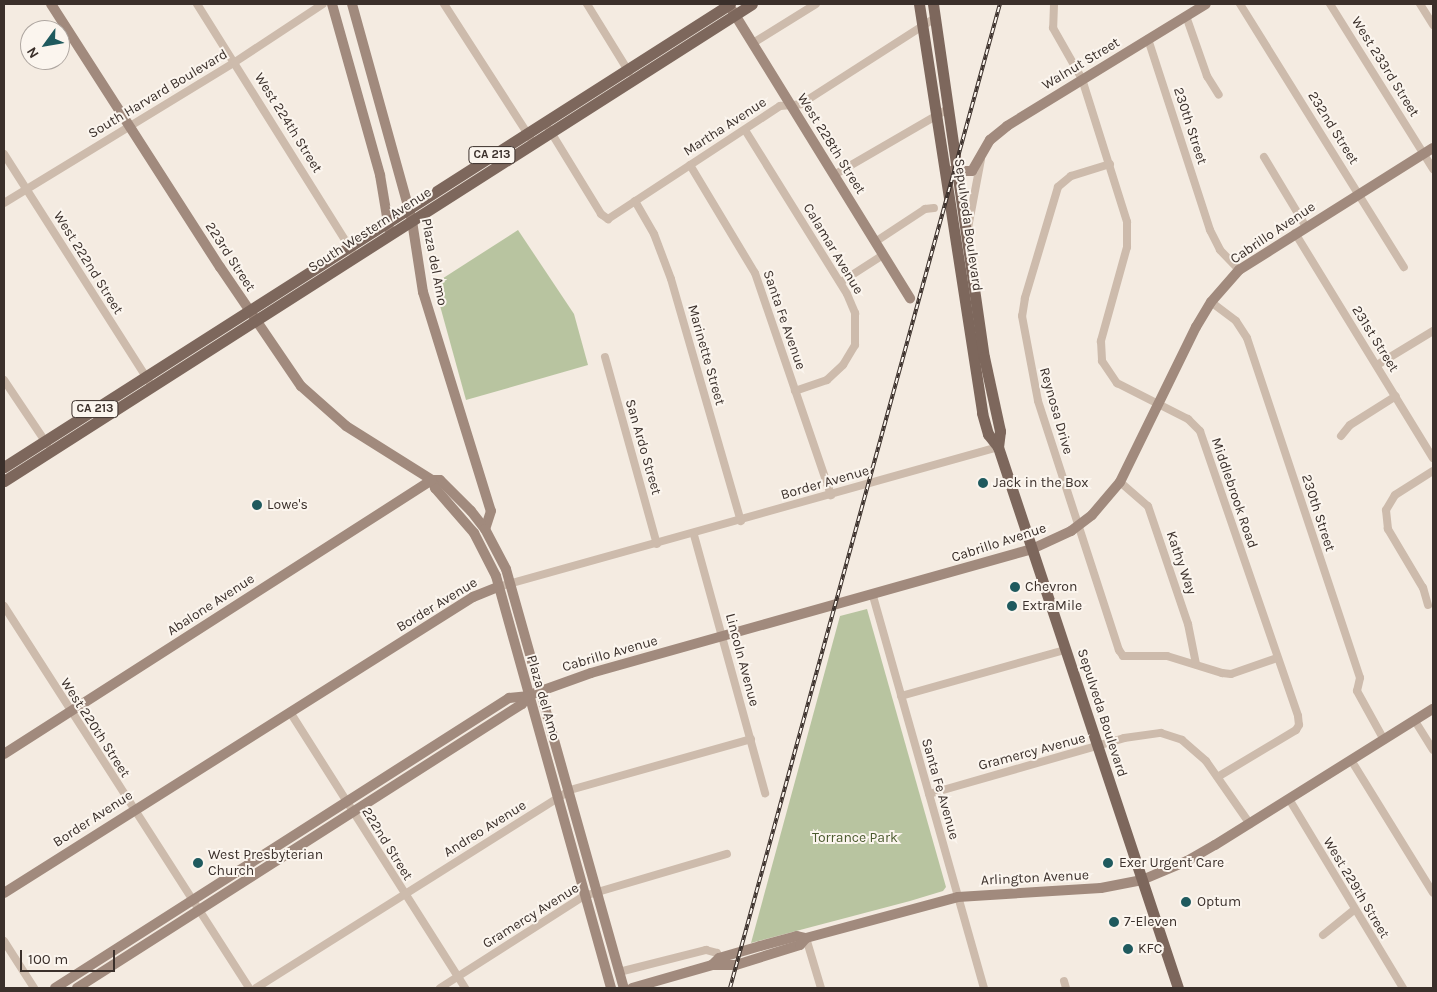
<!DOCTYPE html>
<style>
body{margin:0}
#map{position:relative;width:1437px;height:992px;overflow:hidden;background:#f4ebe1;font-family:Karla,sans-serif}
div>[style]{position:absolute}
.green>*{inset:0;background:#b8c4a0}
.street>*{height:8px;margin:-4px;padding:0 4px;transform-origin:4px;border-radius:4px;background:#cdbbac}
.secondary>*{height:10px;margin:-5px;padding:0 5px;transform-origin:5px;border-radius:5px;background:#a18a7d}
.primary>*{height:11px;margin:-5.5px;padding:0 5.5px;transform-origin:5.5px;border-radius:5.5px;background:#7d675c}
.rail>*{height:4px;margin-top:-2px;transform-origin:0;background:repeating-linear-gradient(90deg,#fbf5ee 0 5.5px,#3b302b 0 11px);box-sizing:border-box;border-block:1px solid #3b302b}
.dots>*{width:14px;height:14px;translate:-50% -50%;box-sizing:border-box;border:2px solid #fbf5ee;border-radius:50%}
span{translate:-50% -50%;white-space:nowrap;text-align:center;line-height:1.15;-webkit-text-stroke:4px #fbf5ee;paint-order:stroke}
.shield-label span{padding:1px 4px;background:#fbf5ee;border:1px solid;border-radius:4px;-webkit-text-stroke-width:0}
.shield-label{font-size:12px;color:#3b302b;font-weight:700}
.street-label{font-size:14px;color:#3b302b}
.poi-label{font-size:14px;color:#3b302b}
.left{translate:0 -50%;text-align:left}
.park-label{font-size:14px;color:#4a5a2e}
.frame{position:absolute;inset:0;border:5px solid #3b302b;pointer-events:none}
.north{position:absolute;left:20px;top:20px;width:50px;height:50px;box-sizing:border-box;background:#fbf5ee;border:1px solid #aea6a0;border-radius:50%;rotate:238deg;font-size:14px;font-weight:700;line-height:20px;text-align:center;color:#3b302b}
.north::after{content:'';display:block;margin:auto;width:18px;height:22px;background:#1f5a5e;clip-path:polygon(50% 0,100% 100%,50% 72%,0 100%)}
.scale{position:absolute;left:20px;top:950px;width:95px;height:22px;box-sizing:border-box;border:2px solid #3b302b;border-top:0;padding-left:6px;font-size:15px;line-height:18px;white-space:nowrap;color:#3b302b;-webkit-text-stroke:4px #fbf5ee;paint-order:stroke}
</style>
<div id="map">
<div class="green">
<div style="clip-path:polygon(518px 230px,574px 314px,588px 365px,466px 400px,434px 284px)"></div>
<div style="clip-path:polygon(867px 609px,946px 887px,943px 891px,910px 901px,751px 943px,840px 616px)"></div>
</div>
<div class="street">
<div style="left:197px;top:4px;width:299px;rotate:57.9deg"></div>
<div style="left:444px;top:4px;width:164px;rotate:57.2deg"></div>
<div style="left:587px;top:4px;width:80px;rotate:58.3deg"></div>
<div style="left:1054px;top:4px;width:24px;rotate:92deg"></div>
<div style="left:1053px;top:28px;width:59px;rotate:60.4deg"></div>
<div style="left:1082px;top:79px;width:150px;rotate:72.5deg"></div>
<div style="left:1127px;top:222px;width:25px;rotate:90deg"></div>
<div style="left:1127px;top:247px;width:98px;rotate:105.5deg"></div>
<div style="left:1101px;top:341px;width:20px;rotate:87deg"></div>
<div style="left:1102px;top:361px;width:27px;rotate:56deg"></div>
<div style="left:1117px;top:383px;width:80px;rotate:26.9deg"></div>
<div style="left:1188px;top:419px;width:17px;rotate:45deg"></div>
<div style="left:1200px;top:431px;width:301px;rotate:71deg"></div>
<div style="left:1298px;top:716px;width:9px;rotate:84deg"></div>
<div style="left:1299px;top:725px;width:6px;rotate:121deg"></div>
<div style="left:1296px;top:730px;width:90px;rotate:149.1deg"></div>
<div style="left:1240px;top:4px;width:310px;rotate:58.1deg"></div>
<div style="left:1330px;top:4px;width:195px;rotate:58deg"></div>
<div style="left:1420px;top:4px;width:25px;rotate:58deg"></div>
<div style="left:1186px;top:16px;width:64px;rotate:70.7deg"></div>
<div style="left:1207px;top:76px;width:22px;rotate:58deg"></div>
<div style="left:1148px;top:39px;width:201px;rotate:72deg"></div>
<div style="left:1210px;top:230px;width:22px;rotate:63deg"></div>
<div style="left:1220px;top:250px;width:28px;rotate:46deg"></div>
<div style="left:753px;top:43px;width:74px;rotate:-31.8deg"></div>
<div style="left:549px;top:129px;width:100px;rotate:58.5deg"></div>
<div style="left:601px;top:214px;width:9px;rotate:36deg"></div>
<div style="left:608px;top:219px;width:206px;rotate:-33.3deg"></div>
<div style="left:780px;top:106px;width:21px;rotate:-5deg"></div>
<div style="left:801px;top:104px;width:159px;rotate:-32.7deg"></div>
<div style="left:745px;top:130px;width:193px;rotate:58.1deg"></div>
<div style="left:847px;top:294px;width:21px;rotate:67deg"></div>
<div style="left:855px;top:313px;width:32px;rotate:90deg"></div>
<div style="left:855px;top:345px;width:23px;rotate:121deg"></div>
<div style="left:843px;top:365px;width:22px;rotate:137deg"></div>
<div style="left:827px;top:380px;width:34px;rotate:161deg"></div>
<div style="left:4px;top:154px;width:275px;rotate:57.5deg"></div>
<div style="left:1264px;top:157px;width:82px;rotate:59deg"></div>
<div style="left:1110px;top:164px;width:41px;rotate:162.9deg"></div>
<div style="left:1071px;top:176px;width:17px;rotate:140deg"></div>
<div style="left:1058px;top:187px;width:116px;rotate:106.6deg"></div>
<div style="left:1025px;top:298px;width:18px;rotate:99deg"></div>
<div style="left:1022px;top:316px;width:86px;rotate:79.3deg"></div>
<div style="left:1038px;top:401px;width:262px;rotate:72deg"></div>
<div style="left:1119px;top:650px;width:7px;rotate:56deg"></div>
<div style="left:1123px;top:656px;width:44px"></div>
<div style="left:1167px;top:656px;width:58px;rotate:17.2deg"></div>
<div style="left:1222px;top:673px;width:9px;rotate:6deg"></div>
<div style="left:1231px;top:674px;width:49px;rotate:-19.2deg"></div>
<div style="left:690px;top:165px;width:126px;rotate:59deg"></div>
<div style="left:755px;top:273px;width:235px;rotate:71.1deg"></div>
<div style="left:834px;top:175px;width:132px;rotate:-30.1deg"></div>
<div style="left:635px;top:201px;width:38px;rotate:60deg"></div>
<div style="left:654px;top:234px;width:48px;rotate:69.3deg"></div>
<div style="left:671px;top:279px;width:252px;rotate:73.9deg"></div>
<div style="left:4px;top:203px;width:271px;rotate:-31.4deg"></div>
<div style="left:235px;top:62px;width:105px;rotate:-33.4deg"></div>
<div style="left:968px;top:228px;width:70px;rotate:-79.3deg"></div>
<div style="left:1295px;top:233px;width:264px;rotate:58.5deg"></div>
<div style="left:875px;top:242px;width:60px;rotate:-33.4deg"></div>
<div style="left:925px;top:209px;width:9px;rotate:-6deg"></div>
<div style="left:841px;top:282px;width:50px;rotate:-32.7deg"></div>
<div style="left:1211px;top:302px;width:31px;rotate:37deg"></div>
<div style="left:1236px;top:321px;width:20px;rotate:57deg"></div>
<div style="left:1247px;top:338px;width:358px;rotate:71.6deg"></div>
<div style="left:1360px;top:678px;width:13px;rotate:103deg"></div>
<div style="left:1357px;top:691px;width:56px;rotate:61.1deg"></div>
<div style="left:605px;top:357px;width:194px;rotate:74.5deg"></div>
<div style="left:1377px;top:365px;width:66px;rotate:-31.3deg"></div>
<div style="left:4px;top:380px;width:77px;rotate:56.1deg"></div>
<div style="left:1341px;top:436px;width:14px;rotate:-51deg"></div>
<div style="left:1350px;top:425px;width:54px;rotate:-32.2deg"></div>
<div style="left:1120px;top:482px;width:37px;rotate:41deg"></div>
<div style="left:1148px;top:506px;width:125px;rotate:71.3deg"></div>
<div style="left:1188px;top:624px;width:41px;rotate:78.7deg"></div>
<div style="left:694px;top:535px;width:268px;rotate:74.6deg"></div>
<div style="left:498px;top:587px;width:519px;rotate:-15.64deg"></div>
<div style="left:873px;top:596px;width:407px;rotate:74.2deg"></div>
<div style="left:1428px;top:605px;width:18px;rotate:-106deg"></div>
<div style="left:1423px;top:588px;width:69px;rotate:-120.7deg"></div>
<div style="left:1388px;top:529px;width:19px;rotate:-96deg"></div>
<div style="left:1386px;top:510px;width:17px;rotate:-59deg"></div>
<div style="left:1395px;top:495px;width:45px;rotate:-32.3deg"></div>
<div style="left:4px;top:606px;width:454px;rotate:57.3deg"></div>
<div style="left:901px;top:696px;width:170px;rotate:-15.7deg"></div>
<div style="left:290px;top:712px;width:327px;rotate:57.6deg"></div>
<div style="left:1415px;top:721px;width:34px;rotate:58deg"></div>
<div style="left:1351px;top:760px;width:156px;rotate:58.3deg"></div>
<div style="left:929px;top:794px;width:203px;rotate:-16deg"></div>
<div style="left:1124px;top:738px;width:37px;rotate:-8deg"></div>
<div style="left:1161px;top:733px;width:22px;rotate:18deg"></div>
<div style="left:1182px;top:740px;width:32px;rotate:41deg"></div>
<div style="left:1206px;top:761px;width:77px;rotate:55.1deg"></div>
<div style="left:1289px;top:799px;width:221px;rotate:58.9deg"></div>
<div style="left:1323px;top:935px;width:40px;rotate:-39deg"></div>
<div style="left:806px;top:938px;width:52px;rotate:73.3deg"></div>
<div style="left:4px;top:941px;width:56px;rotate:57.4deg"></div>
<div style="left:619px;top:972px;width:90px;rotate:-14.2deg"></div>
<div style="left:706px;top:950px;width:11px;rotate:15deg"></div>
<div style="left:717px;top:953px;width:5px;rotate:68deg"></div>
<div style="left:1064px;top:981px;width:7px;rotate:74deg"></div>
<div style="left:256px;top:988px;width:371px;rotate:-32.2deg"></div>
<div style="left:570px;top:790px;width:188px;rotate:-15.7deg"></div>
<div style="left:440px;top:988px;width:171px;rotate:-32.6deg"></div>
<div style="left:584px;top:896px;width:149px;rotate:-16.4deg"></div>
</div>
<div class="secondary">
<div style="left:51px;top:4px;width:313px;rotate:57.3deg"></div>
<div style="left:220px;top:267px;width:144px;rotate:55.8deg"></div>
<div style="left:301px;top:386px;width:60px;rotate:41.6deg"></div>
<div style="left:346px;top:426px;width:102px;rotate:32.1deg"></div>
<div style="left:332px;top:4px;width:178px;rotate:74.3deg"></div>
<div style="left:380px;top:175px;width:55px;rotate:80.5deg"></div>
<div style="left:352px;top:4px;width:225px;rotate:74.5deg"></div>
<div style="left:412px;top:221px;width:72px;rotate:81.2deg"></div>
<div style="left:423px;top:292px;width:229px;rotate:72.8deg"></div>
<div style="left:491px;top:511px;width:19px;rotate:108deg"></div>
<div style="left:732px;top:10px;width:339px;rotate:58.3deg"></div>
<div style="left:951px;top:171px;width:21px"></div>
<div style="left:972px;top:171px;width:36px;rotate:-60deg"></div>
<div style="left:990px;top:140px;width:22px;rotate:-39deg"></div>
<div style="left:1007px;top:126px;width:233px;rotate:-31.5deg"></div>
<div style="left:432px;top:480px;width:8px"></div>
<div style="left:440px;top:480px;width:44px;rotate:45deg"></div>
<div style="left:471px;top:511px;width:23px;rotate:52deg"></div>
<div style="left:485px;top:529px;width:45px;rotate:62.3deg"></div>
<div style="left:506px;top:569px;width:435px;rotate:74.3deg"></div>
<div style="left:432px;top:480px;width:9px;rotate:69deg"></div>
<div style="left:435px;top:488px;width:60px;rotate:49.1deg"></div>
<div style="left:474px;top:533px;width:48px;rotate:62.9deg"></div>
<div style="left:496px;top:576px;width:428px;rotate:74.4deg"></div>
<div style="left:4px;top:754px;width:508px;rotate:-32.63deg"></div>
<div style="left:4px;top:893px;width:555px;rotate:-32.26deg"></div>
<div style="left:473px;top:597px;width:27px;rotate:-22deg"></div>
<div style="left:712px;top:965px;width:10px;rotate:-45deg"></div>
<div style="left:719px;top:958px;width:43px;rotate:-16.3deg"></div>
<div style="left:760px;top:946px;width:38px;rotate:-15deg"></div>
<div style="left:797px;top:936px;width:9px;rotate:13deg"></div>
<div style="left:806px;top:938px;width:157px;rotate:-15.1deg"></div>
<div style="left:958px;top:897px;width:143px;rotate:-3.6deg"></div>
<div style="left:1101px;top:888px;width:42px;rotate:-11deg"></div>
<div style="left:1142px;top:880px;width:49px;rotate:-22.9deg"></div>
<div style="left:1187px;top:861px;width:32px;rotate:-30deg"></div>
<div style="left:1215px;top:845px;width:257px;rotate:-32deg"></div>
<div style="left:55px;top:988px;width:539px;rotate:-32.57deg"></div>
<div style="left:509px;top:698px;width:18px;rotate:-6deg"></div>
<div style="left:527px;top:696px;width:68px;rotate:-19.8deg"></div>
<div style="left:591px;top:673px;width:458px;rotate:-15.7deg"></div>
<div style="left:1032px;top:549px;width:43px;rotate:-24.8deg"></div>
<div style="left:1071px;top:531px;width:26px;rotate:-37deg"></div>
<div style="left:1092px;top:515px;width:43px;rotate:-49.7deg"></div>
<div style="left:1120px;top:482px;width:173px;rotate:-63.9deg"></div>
<div style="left:1196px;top:327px;width:29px;rotate:-59deg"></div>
<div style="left:1211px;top:302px;width:43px;rotate:-48.8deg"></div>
<div style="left:1239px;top:270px;width:229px;rotate:-32.2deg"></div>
<div style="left:77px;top:988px;width:528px;rotate:-32.55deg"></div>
<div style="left:522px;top:704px;width:9px;rotate:-58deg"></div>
<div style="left:632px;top:988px;width:83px;rotate:-16deg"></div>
<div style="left:712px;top:965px;width:24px"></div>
<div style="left:736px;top:965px;width:67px;rotate:-17.4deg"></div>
<div style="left:800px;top:945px;width:9px;rotate:-49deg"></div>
</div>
<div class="primary">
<div style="left:919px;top:4px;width:414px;rotate:81.2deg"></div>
<div style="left:982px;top:413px;width:22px;rotate:74deg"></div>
<div style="left:988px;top:434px;width:16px;rotate:52deg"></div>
<div style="left:998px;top:447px;width:570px;rotate:71.6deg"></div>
<div style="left:933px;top:4px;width:357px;rotate:81.8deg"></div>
<div style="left:984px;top:357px;width:76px;rotate:77.8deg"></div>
<div style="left:1000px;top:431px;width:16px;rotate:97deg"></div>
<div style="left:4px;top:467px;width:861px;rotate:-32.53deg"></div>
<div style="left:4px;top:481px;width:887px;rotate:-32.53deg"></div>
</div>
<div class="rail">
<div style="left:730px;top:988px;width:1020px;rotate:-74.66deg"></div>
</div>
<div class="dots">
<div style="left:983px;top:483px;background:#1f5a5e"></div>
<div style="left:257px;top:505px;background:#1f5a5e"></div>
<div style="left:1015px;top:587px;background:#1f5a5e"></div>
<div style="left:1012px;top:606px;background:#1f5a5e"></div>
<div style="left:198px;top:863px;background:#1f5a5e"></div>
<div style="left:1108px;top:863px;background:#1f5a5e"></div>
<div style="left:1186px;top:902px;background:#1f5a5e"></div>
<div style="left:1114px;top:922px;background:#1f5a5e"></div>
<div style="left:1128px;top:949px;background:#1f5a5e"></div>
</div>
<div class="shield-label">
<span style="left:492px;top:155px">CA 213</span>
<span style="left:95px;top:409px">CA 213</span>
</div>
<div class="street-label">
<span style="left:1081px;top:64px;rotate:-31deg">Walnut Street</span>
<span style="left:1385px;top:67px;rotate:58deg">West 233rd Street</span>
<span style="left:158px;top:94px;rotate:-31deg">South Harvard Boulevard</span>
<span style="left:288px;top:123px;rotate:58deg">West 224th Street</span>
<span style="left:1190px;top:126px;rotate:72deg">230th Street</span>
<span style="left:725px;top:127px;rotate:-33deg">Martha Avenue</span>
<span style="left:1333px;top:128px;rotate:58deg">232nd Street</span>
<span style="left:831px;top:144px;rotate:58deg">West 228th Street</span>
<span style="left:968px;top:225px;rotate:82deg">Sepulveda Boulevard</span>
<span style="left:370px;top:230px;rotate:-33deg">South Western Avenue</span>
<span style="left:1273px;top:233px;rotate:-34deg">Cabrillo Avenue</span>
<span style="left:833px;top:249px;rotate:59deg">Calamar Avenue</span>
<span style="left:230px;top:257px;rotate:57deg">223rd Street</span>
<span style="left:434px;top:262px;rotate:79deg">Plaza del Amo</span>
<span style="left:88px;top:263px;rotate:58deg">West 222nd Street</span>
<span style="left:784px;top:320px;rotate:71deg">Santa Fe Avenue</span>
<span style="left:1375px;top:339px;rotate:58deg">231st Street</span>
<span style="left:706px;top:355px;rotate:74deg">Marinette Street</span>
<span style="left:1056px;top:411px;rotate:74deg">Reynosa Drive</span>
<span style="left:643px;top:447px;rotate:74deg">San Ardo Street</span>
<span style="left:825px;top:483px;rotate:-16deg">Border Avenue</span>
<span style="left:1234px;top:493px;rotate:71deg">Middlebrook Road</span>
<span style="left:1318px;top:513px;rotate:72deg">230th Street</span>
<span style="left:999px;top:543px;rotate:-18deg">Cabrillo Avenue</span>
<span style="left:1181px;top:563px;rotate:71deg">Kathy Way</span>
<span style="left:211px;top:605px;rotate:-33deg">Abalone Avenue</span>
<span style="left:437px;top:605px;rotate:-31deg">Border Avenue</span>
<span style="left:610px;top:654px;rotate:-16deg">Cabrillo Avenue</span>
<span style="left:742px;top:660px;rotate:75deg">Lincoln Avenue</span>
<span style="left:543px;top:698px;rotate:74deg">Plaza del Amo</span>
<span style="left:1102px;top:713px;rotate:72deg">Sepulveda Boulevard</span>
<span style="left:95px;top:728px;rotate:57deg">West 220th Street</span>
<span style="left:1032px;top:752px;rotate:-15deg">Gramercy Avenue</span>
<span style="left:940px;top:789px;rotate:74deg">Santa Fe Avenue</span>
<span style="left:93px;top:819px;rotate:-33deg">Border Avenue</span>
<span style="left:485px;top:829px;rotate:-32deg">Andreo Avenue</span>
<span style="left:387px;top:844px;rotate:58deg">222nd Street</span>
<span style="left:1035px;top:878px;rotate:-3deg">Arlington Avenue</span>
<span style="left:1356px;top:888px;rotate:59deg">West 229th Street</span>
<span style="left:531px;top:916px;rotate:-32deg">Gramercy Avenue</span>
</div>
<div class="poi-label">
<span class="left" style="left:993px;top:483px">Jack in the Box</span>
<span class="left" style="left:267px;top:505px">Lowe's</span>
<span class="left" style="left:1025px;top:587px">Chevron</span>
<span class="left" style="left:1022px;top:606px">ExtraMile</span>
<span class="left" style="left:208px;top:863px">West Presbyterian<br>Church</span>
<span class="left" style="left:1119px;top:863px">Exer Urgent Care</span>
<span class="left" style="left:1197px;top:902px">Optum</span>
<span class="left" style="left:1124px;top:922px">7-Eleven</span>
<span class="left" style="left:1138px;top:949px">KFC</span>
</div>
<div class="park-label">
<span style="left:855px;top:838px">Torrance Park</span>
</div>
<div class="frame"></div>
<div class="north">N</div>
<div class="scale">100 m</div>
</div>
